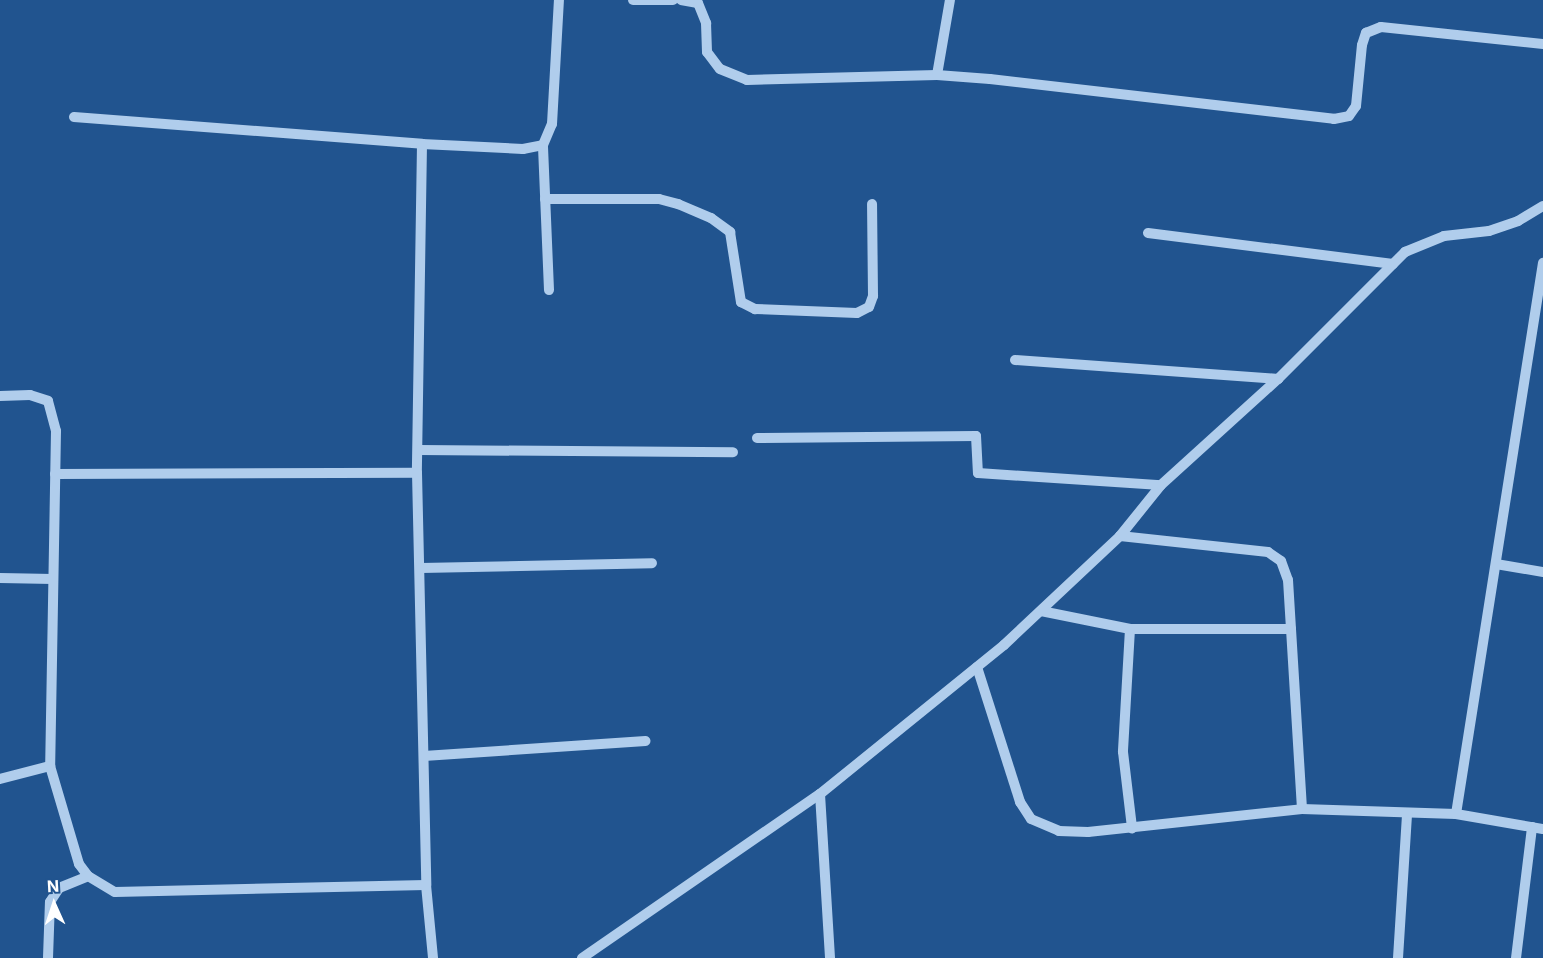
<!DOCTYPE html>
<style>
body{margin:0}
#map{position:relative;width:1543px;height:958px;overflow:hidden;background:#21548f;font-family:Inter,sans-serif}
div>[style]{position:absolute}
.minor>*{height:10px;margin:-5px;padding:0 5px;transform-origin:5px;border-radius:5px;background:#b0cdec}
span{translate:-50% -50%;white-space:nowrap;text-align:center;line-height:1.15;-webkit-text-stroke:4.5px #21548f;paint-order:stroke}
.north{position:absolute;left:24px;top:874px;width:60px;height:60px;-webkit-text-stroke:4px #21548f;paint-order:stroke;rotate:357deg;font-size:16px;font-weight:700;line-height:24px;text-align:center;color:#fff}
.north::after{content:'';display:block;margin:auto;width:21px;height:27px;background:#fff;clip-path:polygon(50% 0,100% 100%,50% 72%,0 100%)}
</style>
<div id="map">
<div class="minor">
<div style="left:633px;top:0;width:40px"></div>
<div style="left:681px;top:0;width:17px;rotate:10deg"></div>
<div style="left:698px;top:3px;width:22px;rotate:68deg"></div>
<div style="left:706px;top:23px;width:29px;rotate:88deg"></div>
<div style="left:707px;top:52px;width:21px;rotate:53deg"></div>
<div style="left:720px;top:69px;width:29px;rotate:22deg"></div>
<div style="left:747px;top:80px;width:190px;rotate:-1.5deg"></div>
<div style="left:937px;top:75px;width:53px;rotate:4.3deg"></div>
<div style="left:990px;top:79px;width:346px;rotate:6.6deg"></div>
<div style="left:1334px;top:119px;width:15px;rotate:-11deg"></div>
<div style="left:1349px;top:116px;width:12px;rotate:-55deg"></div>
<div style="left:1356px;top:106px;width:61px;rotate:-84.4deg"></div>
<div style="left:1362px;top:45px;width:13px;rotate:-72deg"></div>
<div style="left:1366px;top:33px;width:16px;rotate:-22deg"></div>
<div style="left:1381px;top:27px;width:163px;rotate:6deg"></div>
<div style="left:937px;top:75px;width:76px;rotate:-80.2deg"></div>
<div style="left:74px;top:117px;width:349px;rotate:4.4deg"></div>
<div style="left:422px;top:144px;width:101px;rotate:2.8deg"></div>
<div style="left:523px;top:149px;width:20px;rotate:-11deg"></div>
<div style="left:422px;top:144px;width:329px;rotate:90.9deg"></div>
<div style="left:417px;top:473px;width:412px;rotate:88.7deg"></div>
<div style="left:426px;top:885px;width:73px;rotate:84.5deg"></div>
<div style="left:545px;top:199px;width:114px"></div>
<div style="left:659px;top:199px;width:20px;rotate:15deg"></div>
<div style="left:678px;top:204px;width:36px;rotate:23deg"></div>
<div style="left:711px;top:218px;width:24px;rotate:36deg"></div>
<div style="left:730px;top:232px;width:71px;rotate:81.1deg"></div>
<div style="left:741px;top:302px;width:16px;rotate:27deg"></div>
<div style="left:755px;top:309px;width:102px;rotate:2.2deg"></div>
<div style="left:857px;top:313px;width:13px;rotate:-27deg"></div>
<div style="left:869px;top:307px;width:12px;rotate:-70deg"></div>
<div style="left:873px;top:296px;width:92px;rotate:-90.6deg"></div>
<div style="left:1148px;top:233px;width:247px;rotate:7.2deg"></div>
<div style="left:549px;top:290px;width:145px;rotate:-92.4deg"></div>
<div style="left:543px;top:145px;width:23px;rotate:-67deg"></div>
<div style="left:552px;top:124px;width:124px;rotate:-86.8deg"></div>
<div style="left:1015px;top:360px;width:264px;rotate:4.1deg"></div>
<div style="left:0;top:396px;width:30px;rotate:-2deg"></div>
<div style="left:30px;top:395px;width:19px;rotate:18deg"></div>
<div style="left:48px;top:401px;width:31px;rotate:75deg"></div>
<div style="left:56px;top:431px;width:335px;rotate:91deg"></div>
<div style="left:50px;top:766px;width:102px;rotate:73.5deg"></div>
<div style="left:79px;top:864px;width:15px;rotate:53deg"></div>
<div style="left:88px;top:876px;width:31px;rotate:31deg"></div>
<div style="left:115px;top:892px;width:311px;rotate:-1.3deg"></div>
<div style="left:757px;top:438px;width:219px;rotate:-0.5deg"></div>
<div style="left:976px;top:436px;width:37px;rotate:87deg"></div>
<div style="left:978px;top:473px;width:183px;rotate:3.8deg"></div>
<div style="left:419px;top:450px;width:314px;rotate:0.4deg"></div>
<div style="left:55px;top:474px;width:362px;rotate:-0.2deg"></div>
<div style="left:1120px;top:536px;width:149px;rotate:6.2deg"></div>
<div style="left:1268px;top:552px;width:16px;rotate:35deg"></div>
<div style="left:1281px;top:561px;width:20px;rotate:70deg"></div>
<div style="left:1288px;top:580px;width:229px;rotate:86.5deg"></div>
<div style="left:1496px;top:564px;width:48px;rotate:9.7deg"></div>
<div style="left:421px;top:568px;width:231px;rotate:-1.2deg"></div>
<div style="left:0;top:578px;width:53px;rotate:1.1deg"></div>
<div style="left:1041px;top:611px;width:91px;rotate:11.4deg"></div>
<div style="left:1130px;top:629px;width:161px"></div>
<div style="left:1130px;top:629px;width:123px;rotate:93.3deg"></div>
<div style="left:1123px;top:752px;width:77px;rotate:83.2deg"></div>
<div style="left:977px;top:667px;width:142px;rotate:72.3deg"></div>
<div style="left:1020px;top:802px;width:20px;rotate:57deg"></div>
<div style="left:1031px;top:819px;width:30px;rotate:23deg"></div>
<div style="left:1059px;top:831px;width:29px;rotate:2deg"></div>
<div style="left:1088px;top:832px;width:215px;rotate:-6.1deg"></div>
<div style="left:1302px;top:809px;width:154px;rotate:1.9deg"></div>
<div style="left:1456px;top:814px;width:88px;rotate:9.8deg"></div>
<div style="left:424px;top:756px;width:222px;rotate:-3.9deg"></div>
<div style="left:0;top:779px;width:52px;rotate:-14.6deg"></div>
<div style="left:820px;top:794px;width:164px;rotate:86.5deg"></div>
<div style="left:1456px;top:814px;width:558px;rotate:-81.03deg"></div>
<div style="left:48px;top:958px;width:56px;rotate:-88deg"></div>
<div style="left:50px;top:902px;width:17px;rotate:-57deg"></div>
<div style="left:59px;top:888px;width:31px;rotate:-22deg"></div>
<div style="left:582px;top:958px;width:289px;rotate:-34.6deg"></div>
<div style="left:820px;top:794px;width:237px;rotate:-39deg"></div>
<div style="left:1004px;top:645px;width:159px;rotate:-43.2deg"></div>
<div style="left:1120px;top:536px;width:65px;rotate:-51.2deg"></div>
<div style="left:1161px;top:485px;width:158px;rotate:-42.2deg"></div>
<div style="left:1278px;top:379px;width:180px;rotate:-45deg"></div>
<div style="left:1405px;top:252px;width:42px;rotate:-22.3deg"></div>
<div style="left:1444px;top:236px;width:45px;rotate:-6.3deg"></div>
<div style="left:1489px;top:231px;width:31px;rotate:-19deg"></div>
<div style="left:1518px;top:221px;width:29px;rotate:-31deg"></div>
<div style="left:1398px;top:958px;width:145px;rotate:-86.4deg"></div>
<div style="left:1516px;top:958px;width:132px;rotate:-83deg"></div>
</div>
<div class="north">N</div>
</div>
